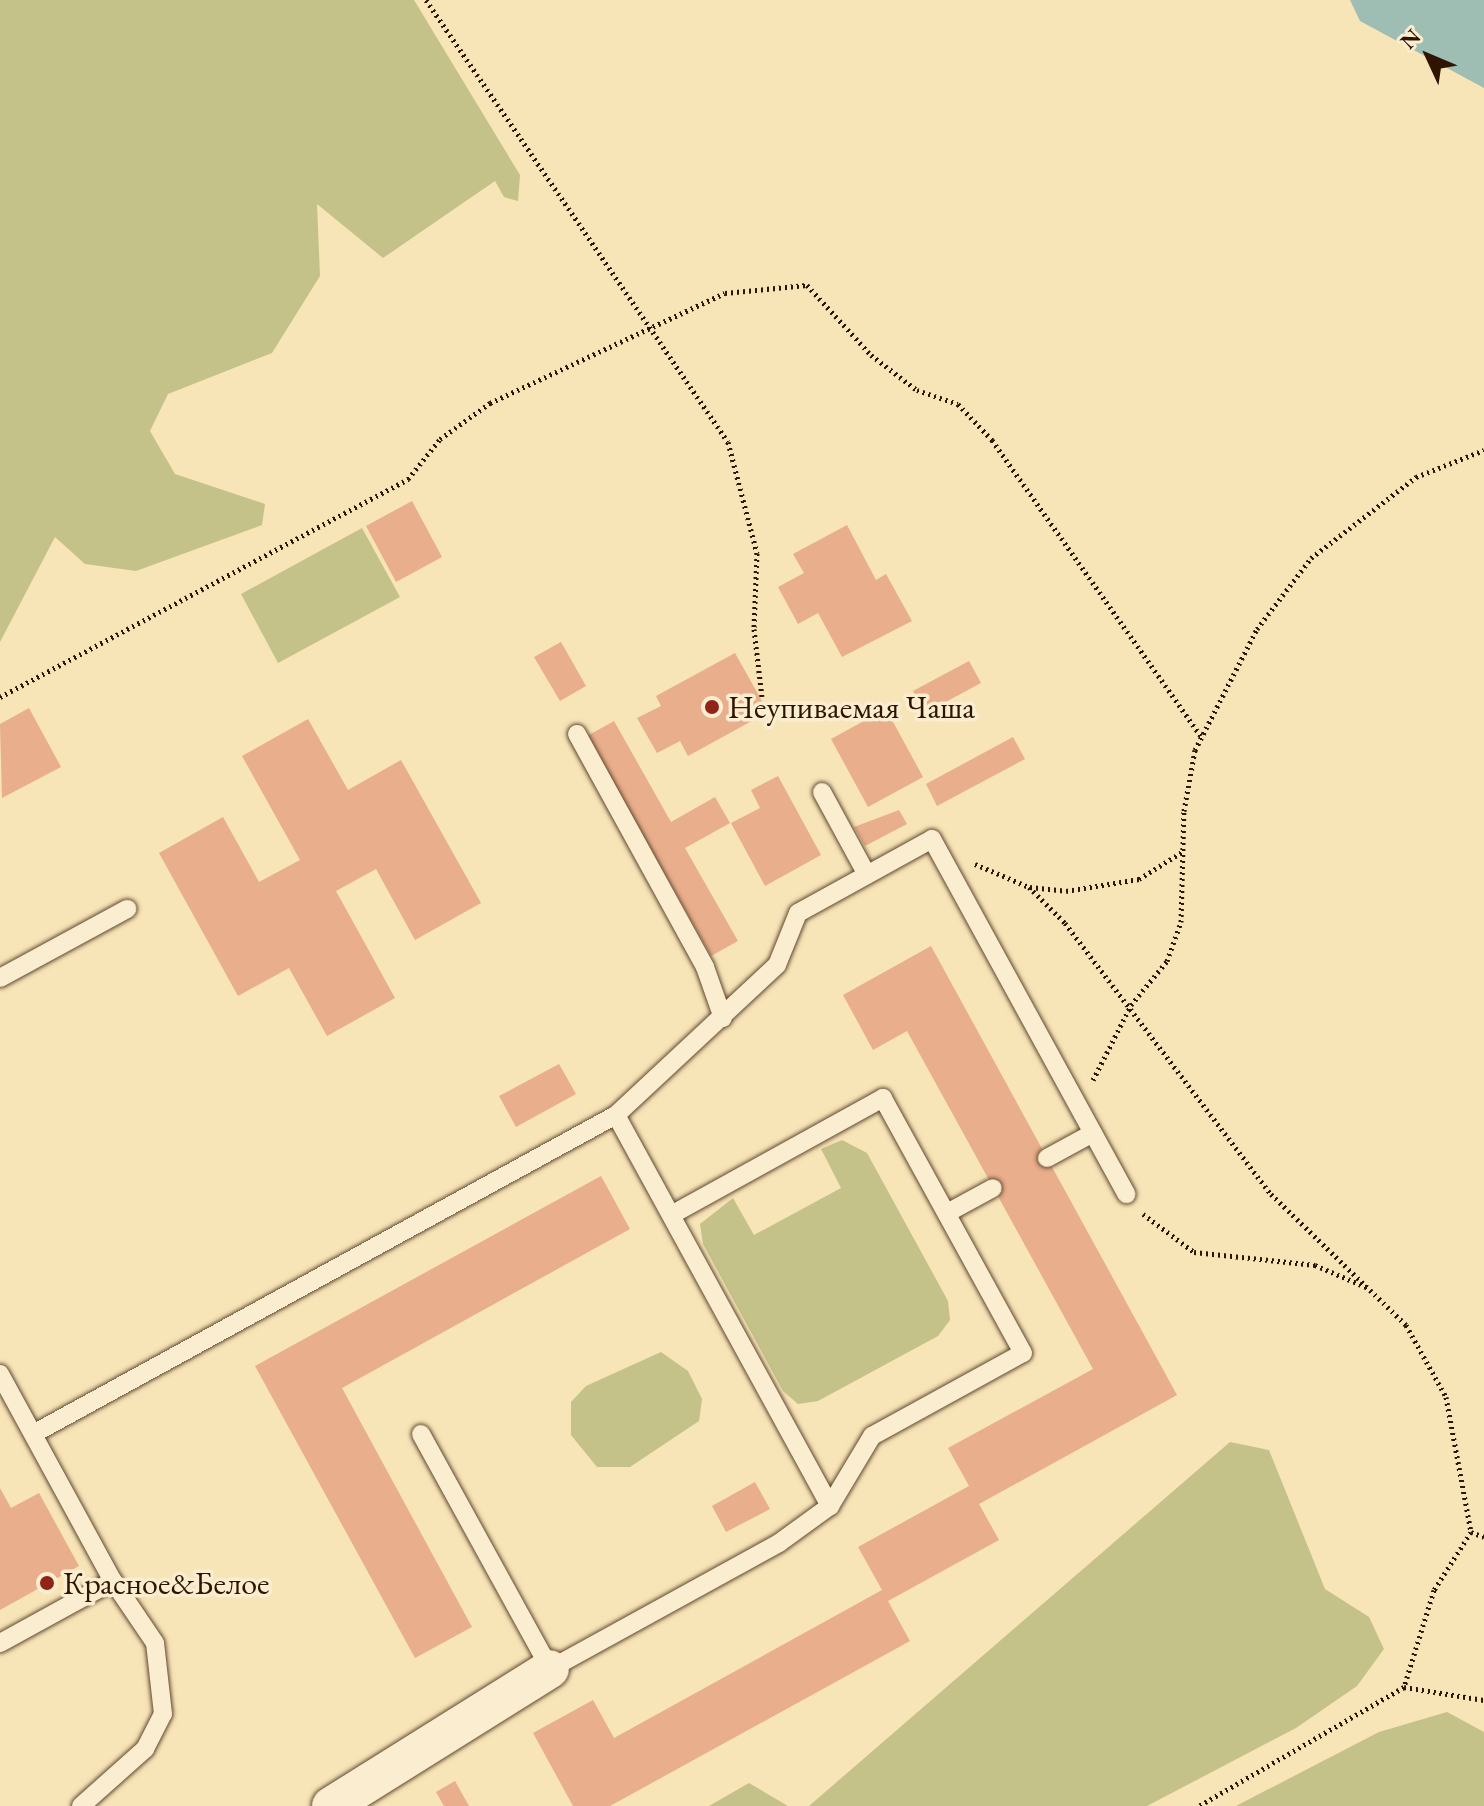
<!DOCTYPE html>
<meta charset="utf-8">
<style>
body{margin:0}
#map{position:relative;width:1484px;height:1806px;overflow:hidden;background:#f7e4b7;font-family:"EB Garamond",serif}
div>[style]{position:absolute}
.green>*{inset:0;background:#c4c289}
.water>*{inset:0;background:#9ebeb3}
.building>*{inset:0;background:#e9ae8b}
.path>*{height:5px;margin-top:-2.5px;transform-origin:0;background:repeating-linear-gradient(90deg,#2f1402 0 2px,transparent 0 6px)}
.roads{filter:drop-shadow(0 0 2px #61482f) drop-shadow(0 0 2px #61482f)}
.lane>*{height:18px;margin:-9px;padding:0 9px;transform-origin:9px;border-radius:9px;background:#faedd0}
.street>*{height:38px;margin:-19px;padding:0 19px;transform-origin:19px;border-radius:19px;background:#faedd0}
.dots>*{width:22px;height:22px;translate:-50% -50%;box-sizing:border-box;border:4px solid #faedd0;border-radius:50%}
span{translate:-50% -50%;white-space:nowrap;text-align:center;line-height:1.15;-webkit-text-stroke:7px #faedd0;paint-order:stroke}
.poi-label{font-size:32px;color:#2f1402}
.left{translate:0 -50%;text-align:left}
.north{position:absolute;left:1388px;top:16px;width:80px;height:80px;-webkit-text-stroke:6px #faedd0;paint-order:stroke;rotate:314deg;font-size:22px;font-weight:700;line-height:32px;text-align:center;color:#2f1402}
.north::after{content:'';display:block;margin:auto;width:28px;height:36px;background:#2f1402;clip-path:polygon(50% 0,100% 100%,50% 72%,0 100%)}
</style>
<div id="map">
<div class="green">
<div style="clip-path:polygon(0 0,414px 0,520px 175px,518px 201px,504px 197px,495px 181px,383px 258px,317px 204px,320px 276px,272px 353px,168px 394px,150px 431px,175px 474px,265px 504px,262px 525px,136px 571px,85px 564px,55px 537px,0 642px)"></div>
<div style="clip-path:polygon(362px 528px,400px 597px,278px 663px,241px 594px)"></div>
<div style="clip-path:polygon(842px 1140px,867px 1153px,948px 1301px,950px 1320px,938px 1336px,818px 1401px,798px 1404px,783px 1391px,703px 1244px,700px 1224px,733px 1198px,754px 1235px,841px 1188px,821px 1149px)"></div>
<div style="clip-path:polygon(661px 1352px,688px 1371px,702px 1399px,699px 1421px,630px 1467px,597px 1467px,571px 1435px,571px 1402px,586px 1386px)"></div>
<div style="clip-path:polygon(1230px 1442px,1269px 1450px,1325px 1589px,1369px 1617px,1384px 1649px,1357px 1686px,1296px 1728px,1147px 1806px,809px 1806px)"></div>
<div style="clip-path:polygon(1447px 1712px,1484px 1732px,1484px 1806px,1236px 1806px,1379px 1732px)"></div>
<div style="clip-path:polygon(749px 1783px,788px 1806px,709px 1806px)"></div>
</div>
<div class="water">
<div style="clip-path:polygon(1350px 0,1484px 0,1484px 88px,1360px 21px)"></div>
</div>
<div class="building">
<div style="clip-path:polygon(412px 501px,442px 557px,396px 582px,366px 526px)"></div>
<div style="clip-path:polygon(847px 525px,876px 580px,886px 574px,912px 621px,842px 657px,818px 613px,798px 624px,778px 587px,804px 573px,793px 554px)"></div>
<div style="clip-path:polygon(561px 642px,586px 686px,560px 701px,534px 657px)"></div>
<div style="clip-path:polygon(735px 653px,768px 712px,688px 756px,680px 741px,657px 753px,637px 718px,661px 706px,656px 696px)"></div>
<div style="clip-path:polygon(969px 661px,981px 683px,925px 713px,913px 691px)"></div>
<div style="clip-path:polygon(29px 708px,61px 767px,2px 798px,0 724px)"></div>
<div style="clip-path:polygon(886px 709px,923px 777px,868px 807px,831px 739px)"></div>
<div style="clip-path:polygon(308px 719px,348px 790px,401px 760px,481px 903px,415px 940px,376px 869px,336px 891px,395px 998px,327px 1036px,289px 968px,238px 996px,159px 853px,223px 817px,259px 882px,300px 860px,242px 756px)"></div>
<div style="clip-path:polygon(614px 721px,671px 822px,715px 797px,730px 823px,685px 848px,738px 941px,711px 956px,587px 736px)"></div>
<div style="clip-path:polygon(1013px 737px,1025px 759px,937px 806px,926px 784px)"></div>
<div style="clip-path:polygon(778px 776px,821px 855px,765px 886px,731px 823px,760px 808px,751px 790px)"></div>
<div style="clip-path:polygon(899px 810px,907px 824px,865px 846px,854px 827px)"></div>
<div style="clip-path:polygon(931px 946px,1177px 1395px,979px 1504px,999px 1540px,888px 1601px,910px 1641px,610px 1806px,573px 1806px,533px 1733px,593px 1700px,614px 1738px,882px 1590px,858px 1547px,969px 1486px,948px 1448px,1093px 1369px,907px 1031px,873px 1050px,843px 995px)"></div>
<div style="clip-path:polygon(559px 1064px,576px 1094px,516px 1127px,499px 1096px)"></div>
<div style="clip-path:polygon(601px 1176px,630px 1229px,342px 1388px,472px 1627px,415px 1658px,255px 1366px)"></div>
<div style="clip-path:polygon(755px 1482px,770px 1509px,726px 1532px,712px 1506px)"></div>
<div style="clip-path:polygon(0 1488px,11px 1508px,39px 1493px,79px 1566px,0 1610px)"></div>
<div style="clip-path:polygon(455px 1781px,469px 1806px,444px 1806px,436px 1792px)"></div>
</div>
<div class="path">
<div style="left:426px;top:0;width:535px;rotate:55.66deg"></div>
<div style="left:728px;top:442px;width:115px;rotate:75.4deg"></div>
<div style="left:757px;top:553px;width:76px;rotate:92.3deg"></div>
<div style="left:754px;top:629px;width:68px;rotate:83.3deg"></div>
<div style="left:0;top:697px;width:463px;rotate:-28.1deg"></div>
<div style="left:408px;top:479px;width:51px;rotate:-51.3deg"></div>
<div style="left:440px;top:439px;width:62px;rotate:-35.8deg"></div>
<div style="left:490px;top:403px;width:259px;rotate:-25.1deg"></div>
<div style="left:725px;top:293px;width:82px;rotate:-5.6deg"></div>
<div style="left:807px;top:285px;width:95px;rotate:47.6deg"></div>
<div style="left:871px;top:355px;width:58px;rotate:37.3deg"></div>
<div style="left:917px;top:390px;width:43px;rotate:18.9deg"></div>
<div style="left:958px;top:404px;width:50px;rotate:46.6deg"></div>
<div style="left:992px;top:440px;width:362px;rotate:54.8deg"></div>
<div style="left:975px;top:864px;width:59px;rotate:23.1deg"></div>
<div style="left:1029px;top:887px;width:51px;rotate:45deg"></div>
<div style="left:1065px;top:923px;width:340px;rotate:52.8deg"></div>
<div style="left:1271px;top:1194px;width:188px;rotate:44.1deg"></div>
<div style="left:1406px;top:1325px;width:82px;rotate:60.9deg"></div>
<div style="left:1446px;top:1397px;width:137px;rotate:79.5deg"></div>
<div style="left:1471px;top:1532px;width:69px;rotate:122.5deg"></div>
<div style="left:1434px;top:1590px;width:102px;rotate:107.2deg"></div>
<div style="left:1404px;top:1687px;width:237px;rotate:149.9deg"></div>
<div style="left:1030px;top:887px;width:36px;rotate:6deg"></div>
<div style="left:1066px;top:891px;width:74px;rotate:-9.3deg"></div>
<div style="left:1139px;top:879px;width:51px;rotate:-32.1deg"></div>
<div style="left:1093px;top:1080px;width:84px;rotate:-63.1deg"></div>
<div style="left:1131px;top:1005px;width:57px;rotate:-50.7deg"></div>
<div style="left:1167px;top:961px;width:41px;rotate:-70.3deg"></div>
<div style="left:1181px;top:922px;width:111px;rotate:-88.5deg"></div>
<div style="left:1184px;top:811px;width:62px;rotate:-79.8deg"></div>
<div style="left:1195px;top:750px;width:136px;rotate:-62.9deg"></div>
<div style="left:1257px;top:629px;width:89px;rotate:-52.7deg"></div>
<div style="left:1311px;top:558px;width:133px;rotate:-37.6deg"></div>
<div style="left:1416px;top:477px;width:73px;rotate:-21.7deg"></div>
<div style="left:1143px;top:1214px;width:64px;rotate:36.7deg"></div>
<div style="left:1194px;top:1252px;width:122px;rotate:6.1deg"></div>
<div style="left:1315px;top:1265px;width:56px;rotate:23.3deg"></div>
<div style="left:1471px;top:1532px;width:14px;rotate:21deg"></div>
<div style="left:1404px;top:1687px;width:81px;rotate:9.2deg"></div>
</div>
<div class="roads">
<div class="lane">
<div style="left:577px;top:734px;width:266px;rotate:61.2deg"></div>
<div style="left:705px;top:967px;width:54px;rotate:70.6deg"></div>
<div style="left:822px;top:792px;width:94px;rotate:61.5deg"></div>
<div style="left:0;top:978px;width:145px;rotate:-28.5deg"></div>
<div style="left:616px;top:1115px;width:446px;rotate:61.3deg"></div>
<div style="left:1047px;top:1158px;width:52px;rotate:-28.5deg"></div>
<div style="left:947px;top:1213px;width:52px;rotate:-28.5deg"></div>
<div style="left:0;top:1374px;width:236px;rotate:61.4deg"></div>
<div style="left:113px;top:1581px;width:129px;rotate:151.2deg"></div>
<div style="left:33px;top:1434px;width:665px;rotate:-28.69deg"></div>
<div style="left:616px;top:1115px;width:220px;rotate:-43deg"></div>
<div style="left:777px;top:965px;width:56px;rotate:-68deg"></div>
<div style="left:798px;top:913px;width:153px;rotate:-28.9deg"></div>
<div style="left:932px;top:839px;width:405px;rotate:61.3deg"></div>
<div style="left:421px;top:1434px;width:268px;rotate:61.2deg"></div>
<div style="left:550px;top:1669px;width:261px;rotate:-28.8deg"></div>
<div style="left:779px;top:1543px;width:63px;rotate:-36deg"></div>
<div style="left:830px;top:1506px;width:82px;rotate:-59deg"></div>
<div style="left:872px;top:1436px;width:172px;rotate:-28.8deg"></div>
<div style="left:1023px;top:1353px;width:291px;rotate:-118.8deg"></div>
<div style="left:883px;top:1098px;width:242px;rotate:151.1deg"></div>
<div style="left:81px;top:1806px;width:86px;rotate:-41.7deg"></div>
<div style="left:145px;top:1749px;width:39px;rotate:-63deg"></div>
<div style="left:163px;top:1714px;width:71px;rotate:-96.4deg"></div>
<div style="left:155px;top:1643px;width:75px;rotate:-124.1deg"></div>
</div>
<div class="street">
<div style="left:331px;top:1806px;width:258px;rotate:-32deg"></div>
</div>
</div>
<div class="dots">
<div style="left:712px;top:707px;background:#8f2418"></div>
<div style="left:47px;top:1583px;background:#8f2418"></div>
</div>
<div class="poi-label">
<span class="left" style="left:728px;top:707px">Неупиваемая Чаша</span>
<span class="left" style="left:63px;top:1583px">Красное&amp;Белое</span>
</div>
<div class="north">N</div>
</div>
